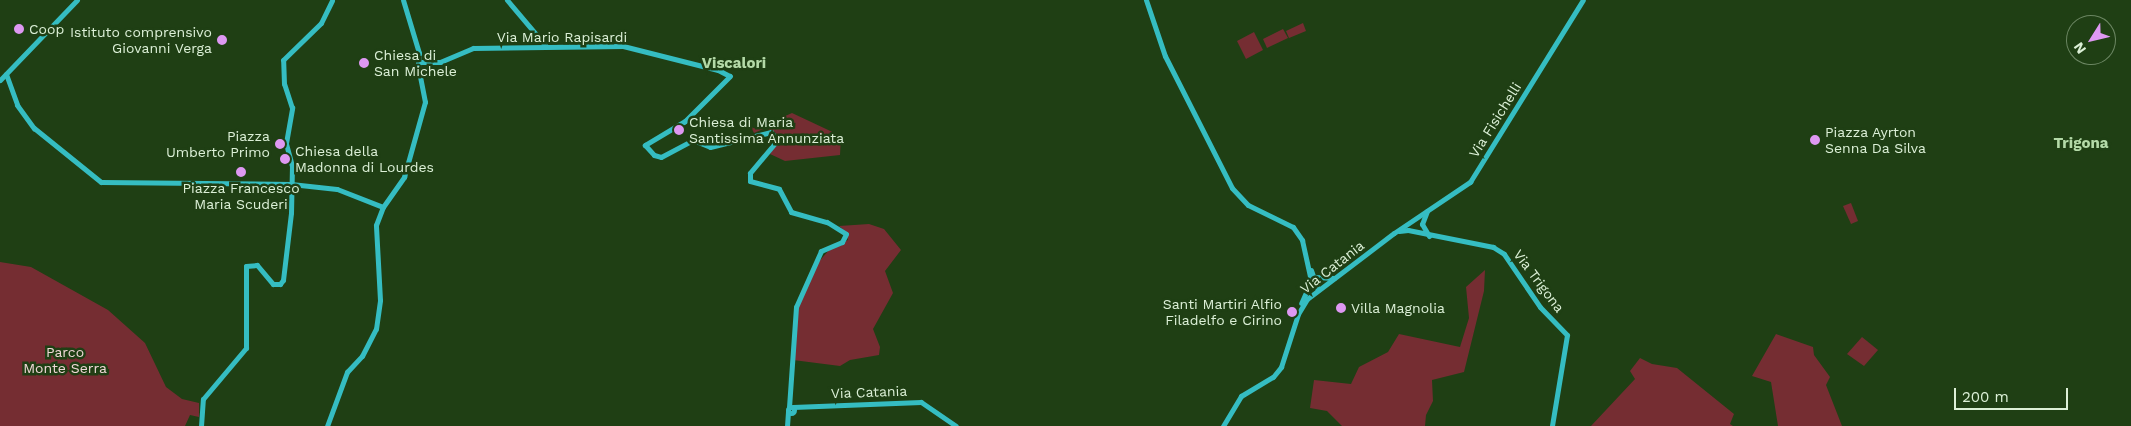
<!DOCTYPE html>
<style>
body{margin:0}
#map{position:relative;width:2131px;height:426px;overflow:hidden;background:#1f3f14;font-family:"Work Sans",sans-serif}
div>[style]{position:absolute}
.green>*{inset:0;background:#752d32}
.secondary>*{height:5px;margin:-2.5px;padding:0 2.5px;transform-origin:2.5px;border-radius:2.5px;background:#35bdc2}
.secondary>.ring{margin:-2.5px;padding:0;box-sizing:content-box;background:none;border:5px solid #35bdc2;border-radius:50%}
.dots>*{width:14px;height:14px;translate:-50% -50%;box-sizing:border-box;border:2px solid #1f3f14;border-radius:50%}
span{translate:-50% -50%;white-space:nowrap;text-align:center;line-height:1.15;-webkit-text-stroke:5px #1f3f14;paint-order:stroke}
.poi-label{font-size:14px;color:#dcf0d7}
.left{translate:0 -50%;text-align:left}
.right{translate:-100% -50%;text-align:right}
.street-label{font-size:14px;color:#dcf0d7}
.park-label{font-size:14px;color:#f0d8d7}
.neighbourhood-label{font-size:15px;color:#b4daa8;font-weight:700}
.north{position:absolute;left:2066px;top:15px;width:50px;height:50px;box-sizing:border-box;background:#1f3f14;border:1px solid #6b8662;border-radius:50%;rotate:234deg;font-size:14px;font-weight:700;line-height:20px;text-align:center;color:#dcf0d7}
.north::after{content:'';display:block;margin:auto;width:18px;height:22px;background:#de98f2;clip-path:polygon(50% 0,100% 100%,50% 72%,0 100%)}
.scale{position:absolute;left:1954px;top:388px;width:114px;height:22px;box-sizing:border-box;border:2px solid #dcf0d7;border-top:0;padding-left:6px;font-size:15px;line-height:18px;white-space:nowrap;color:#dcf0d7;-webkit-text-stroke:4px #1f3f14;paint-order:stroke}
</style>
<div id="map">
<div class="green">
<div style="clip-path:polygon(1303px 23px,1306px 31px,1289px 38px,1286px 31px)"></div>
<div style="clip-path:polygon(1283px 29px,1288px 38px,1267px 48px,1263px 39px)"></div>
<div style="clip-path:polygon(1254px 32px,1263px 50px,1246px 59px,1237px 41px)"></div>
<div style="clip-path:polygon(792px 113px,841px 136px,840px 155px,785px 161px,770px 154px,777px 143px,776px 133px,766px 128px,754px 133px,751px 127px,756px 129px)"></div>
<div style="clip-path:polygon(1851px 203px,1858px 221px,1851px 224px,1843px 206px)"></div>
<div style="clip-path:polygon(869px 224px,884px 229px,901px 250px,885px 271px,893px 293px,873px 329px,880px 347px,879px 355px,850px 360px,840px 366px,793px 360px,796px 313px,816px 265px,829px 250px,848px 240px,846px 232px,839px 226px)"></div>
<div style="clip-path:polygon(0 262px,31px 267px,108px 310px,145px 343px,166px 387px,182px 399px,199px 403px,199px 417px,190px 415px,185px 426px,0 426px)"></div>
<div style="clip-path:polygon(1485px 270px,1484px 291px,1464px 372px,1432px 380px,1433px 401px,1426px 415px,1425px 426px,1342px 426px,1327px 411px,1310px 408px,1314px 380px,1351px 384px,1359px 367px,1388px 352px,1399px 334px,1460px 347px,1469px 318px,1466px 287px)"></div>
<div style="clip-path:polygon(1776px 334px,1813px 347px,1814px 355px,1830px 377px,1826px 385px,1842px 426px,1778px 426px,1771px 382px,1752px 376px)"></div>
<div style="clip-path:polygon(1862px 337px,1878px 350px,1864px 366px,1847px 354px)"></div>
<div style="clip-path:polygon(1640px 358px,1652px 364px,1677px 368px,1734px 414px,1730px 424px,1733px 426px,1591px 426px,1635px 379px,1630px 371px)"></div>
</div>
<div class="secondary">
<div style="left:507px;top:0;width:60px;rotate:49.7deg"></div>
<div style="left:1146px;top:0;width:59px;rotate:71.3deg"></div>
<div style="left:1165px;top:56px;width:148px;rotate:63.1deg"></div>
<div style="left:1232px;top:188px;width:23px;rotate:47deg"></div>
<div style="left:1248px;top:205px;width:50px;rotate:26.1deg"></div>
<div style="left:1293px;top:227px;width:16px;rotate:55deg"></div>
<div style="left:1302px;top:240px;width:42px;rotate:77.6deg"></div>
<div style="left:1311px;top:281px;width:24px;rotate:114deg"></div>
<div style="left:419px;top:62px;width:21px"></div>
<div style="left:440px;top:62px;width:36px;rotate:-23deg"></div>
<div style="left:473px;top:48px;width:150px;rotate:-0.8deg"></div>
<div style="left:623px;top:46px;width:98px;rotate:14.2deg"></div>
<div style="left:718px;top:70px;width:13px;rotate:27deg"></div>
<div style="left:730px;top:76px;width:64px;rotate:135deg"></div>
<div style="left:685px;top:121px;width:47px;rotate:149deg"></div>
<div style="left:645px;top:145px;width:13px;rotate:48deg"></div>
<div style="left:654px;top:155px;width:7px;rotate:16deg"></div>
<div style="left:661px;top:157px;width:36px;rotate:-28deg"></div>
<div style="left:693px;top:140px;width:18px;rotate:22deg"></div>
<div style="left:710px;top:147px;width:63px;rotate:-13.8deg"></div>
<div style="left:771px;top:132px;width:8px;rotate:50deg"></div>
<div style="left:776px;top:138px;width:5px;rotate:101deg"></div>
<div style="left:775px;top:143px;width:39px;rotate:130deg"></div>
<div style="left:750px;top:173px;width:8px;rotate:90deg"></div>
<div style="left:750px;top:181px;width:30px;rotate:15deg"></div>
<div style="left:779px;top:189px;width:26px;rotate:62deg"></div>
<div style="left:791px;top:212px;width:37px;rotate:16deg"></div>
<div style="left:827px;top:222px;width:22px;rotate:32deg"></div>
<div style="left:846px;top:234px;width:9px;rotate:117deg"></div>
<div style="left:842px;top:242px;width:23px;rotate:157deg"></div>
<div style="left:821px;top:251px;width:61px;rotate:114.1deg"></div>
<div style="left:796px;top:307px;width:101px;rotate:94deg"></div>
<div style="left:6px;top:74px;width:33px;rotate:70deg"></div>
<div style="left:17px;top:105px;width:29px;rotate:54deg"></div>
<div style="left:34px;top:128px;width:86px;rotate:38.9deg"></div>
<div style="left:101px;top:182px;width:190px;rotate:0.6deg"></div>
<div style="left:291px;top:184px;width:46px;rotate:6.2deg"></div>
<div style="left:337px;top:189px;width:49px;rotate:21.4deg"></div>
<div style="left:0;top:80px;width:111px;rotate:-46.1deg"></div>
<div style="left:1427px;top:211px;width:14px;rotate:111deg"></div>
<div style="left:1422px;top:224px;width:14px;rotate:60deg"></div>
<div style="left:1399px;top:231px;width:9px;rotate:-6deg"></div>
<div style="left:1408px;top:230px;width:87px;rotate:11.3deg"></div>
<div style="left:1493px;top:247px;width:13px;rotate:32deg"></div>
<div style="left:1504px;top:254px;width:64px;rotate:55.8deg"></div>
<div style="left:1540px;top:307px;width:39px;rotate:46deg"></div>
<div style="left:1567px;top:335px;width:92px;rotate:99.4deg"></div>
<div style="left:1311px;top:270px;width:21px;rotate:71deg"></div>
<div style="left:1315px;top:277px;width:19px;rotate:3deg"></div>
<div class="ring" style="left:788px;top:407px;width:1px;height:1px"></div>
<div style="left:793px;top:407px;width:128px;rotate:-2.2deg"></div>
<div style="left:921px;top:402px;width:42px;rotate:34.4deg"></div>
<div style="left:201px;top:426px;width:27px;rotate:-86deg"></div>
<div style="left:203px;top:399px;width:67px;rotate:-49.9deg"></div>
<div style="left:246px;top:348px;width:82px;rotate:-90deg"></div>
<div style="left:246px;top:266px;width:11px;rotate:-5deg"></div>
<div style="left:257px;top:265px;width:25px;rotate:50deg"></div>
<div style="left:273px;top:284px;width:7px"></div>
<div style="left:280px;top:284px;width:5px;rotate:-53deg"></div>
<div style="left:283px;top:280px;width:67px;rotate:-83.2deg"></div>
<div style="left:291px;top:213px;width:47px;rotate:-88.8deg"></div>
<div style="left:292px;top:166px;width:24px;rotate:-105deg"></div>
<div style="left:286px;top:143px;width:36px;rotate:-80deg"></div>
<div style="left:292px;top:108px;width:25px;rotate:-108deg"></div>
<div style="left:284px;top:84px;width:24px;rotate:-92deg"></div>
<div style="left:283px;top:60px;width:53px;rotate:-44.2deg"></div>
<div style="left:321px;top:23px;width:25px;rotate:-64deg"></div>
<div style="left:327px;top:426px;width:58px;rotate:-69.7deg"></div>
<div style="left:347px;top:372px;width:22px;rotate:-47deg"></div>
<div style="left:362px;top:356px;width:30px;rotate:-63deg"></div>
<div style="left:376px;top:329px;width:29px;rotate:-82deg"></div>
<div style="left:380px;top:300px;width:75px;rotate:-93.1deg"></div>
<div style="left:376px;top:225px;width:19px;rotate:-69deg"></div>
<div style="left:383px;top:207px;width:37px;rotate:-55deg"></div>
<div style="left:404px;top:177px;width:78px;rotate:-74.4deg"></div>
<div style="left:425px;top:102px;width:36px;rotate:-101deg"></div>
<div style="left:418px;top:67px;width:14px;rotate:-86deg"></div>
<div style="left:419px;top:53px;width:55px;rotate:-106.8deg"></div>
<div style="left:787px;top:426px;width:16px;rotate:-86deg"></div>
<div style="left:1223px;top:426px;width:35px;rotate:-59deg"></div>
<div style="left:1241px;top:396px;width:37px;rotate:-31deg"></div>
<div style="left:1273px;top:377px;width:13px;rotate:-51deg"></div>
<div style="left:1281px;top:367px;width:56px;rotate:-72.2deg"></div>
<div style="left:1298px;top:314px;width:17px;rotate:-59deg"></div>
<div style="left:1307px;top:299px;width:109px;rotate:-37.2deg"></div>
<div style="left:1394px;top:233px;width:92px;rotate:-33.9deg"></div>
<div style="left:1470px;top:182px;width:214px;rotate:-58.2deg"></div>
</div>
<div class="dots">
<div style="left:19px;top:29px;background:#de98f2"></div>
<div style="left:222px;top:40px;background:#de98f2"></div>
<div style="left:364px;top:63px;background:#de98f2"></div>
<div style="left:679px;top:130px;background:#de98f2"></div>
<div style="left:1815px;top:140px;background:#de98f2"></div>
<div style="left:280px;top:144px;background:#de98f2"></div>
<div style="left:285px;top:159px;background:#de98f2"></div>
<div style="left:241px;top:172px;background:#de98f2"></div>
<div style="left:1341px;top:308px;background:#de98f2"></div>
<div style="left:1292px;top:312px;background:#de98f2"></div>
</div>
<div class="poi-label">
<span class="left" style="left:29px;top:29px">Coop</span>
<span class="right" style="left:212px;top:40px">Istituto comprensivo<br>Giovanni Verga</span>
<span class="left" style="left:374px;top:63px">Chiesa di<br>San Michele</span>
<span class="left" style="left:689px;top:130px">Chiesa di Maria<br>Santissima Annunziata</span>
<span class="left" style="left:1825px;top:140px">Piazza Ayrton<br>Senna Da Silva</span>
<span class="right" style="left:270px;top:144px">Piazza<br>Umberto Primo</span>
<span class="left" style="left:295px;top:159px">Chiesa della<br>Madonna di Lourdes</span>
<span style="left:241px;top:196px">Piazza Francesco<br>Maria Scuderi</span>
<span class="right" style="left:1282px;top:312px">Santi Martiri Alfio<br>Filadelfo e Cirino</span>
<span class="left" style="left:1351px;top:308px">Villa Magnolia</span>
</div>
<div class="street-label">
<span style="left:562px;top:37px">Via Mario Rapisardi</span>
<span style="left:1495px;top:120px;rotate:-58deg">Via Fisichelli</span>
<span style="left:1332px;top:267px;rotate:-38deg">Via Catania</span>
<span style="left:1539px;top:281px;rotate:53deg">Via Trigona</span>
<span style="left:869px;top:392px;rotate:-2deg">Via Catania</span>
</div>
<div class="park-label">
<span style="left:65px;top:360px">Parco<br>Monte Serra</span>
</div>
<div class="neighbourhood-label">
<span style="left:734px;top:64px">Viscalori</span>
<span style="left:2081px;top:144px">Trigona</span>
</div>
<div class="north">N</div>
<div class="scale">200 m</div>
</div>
